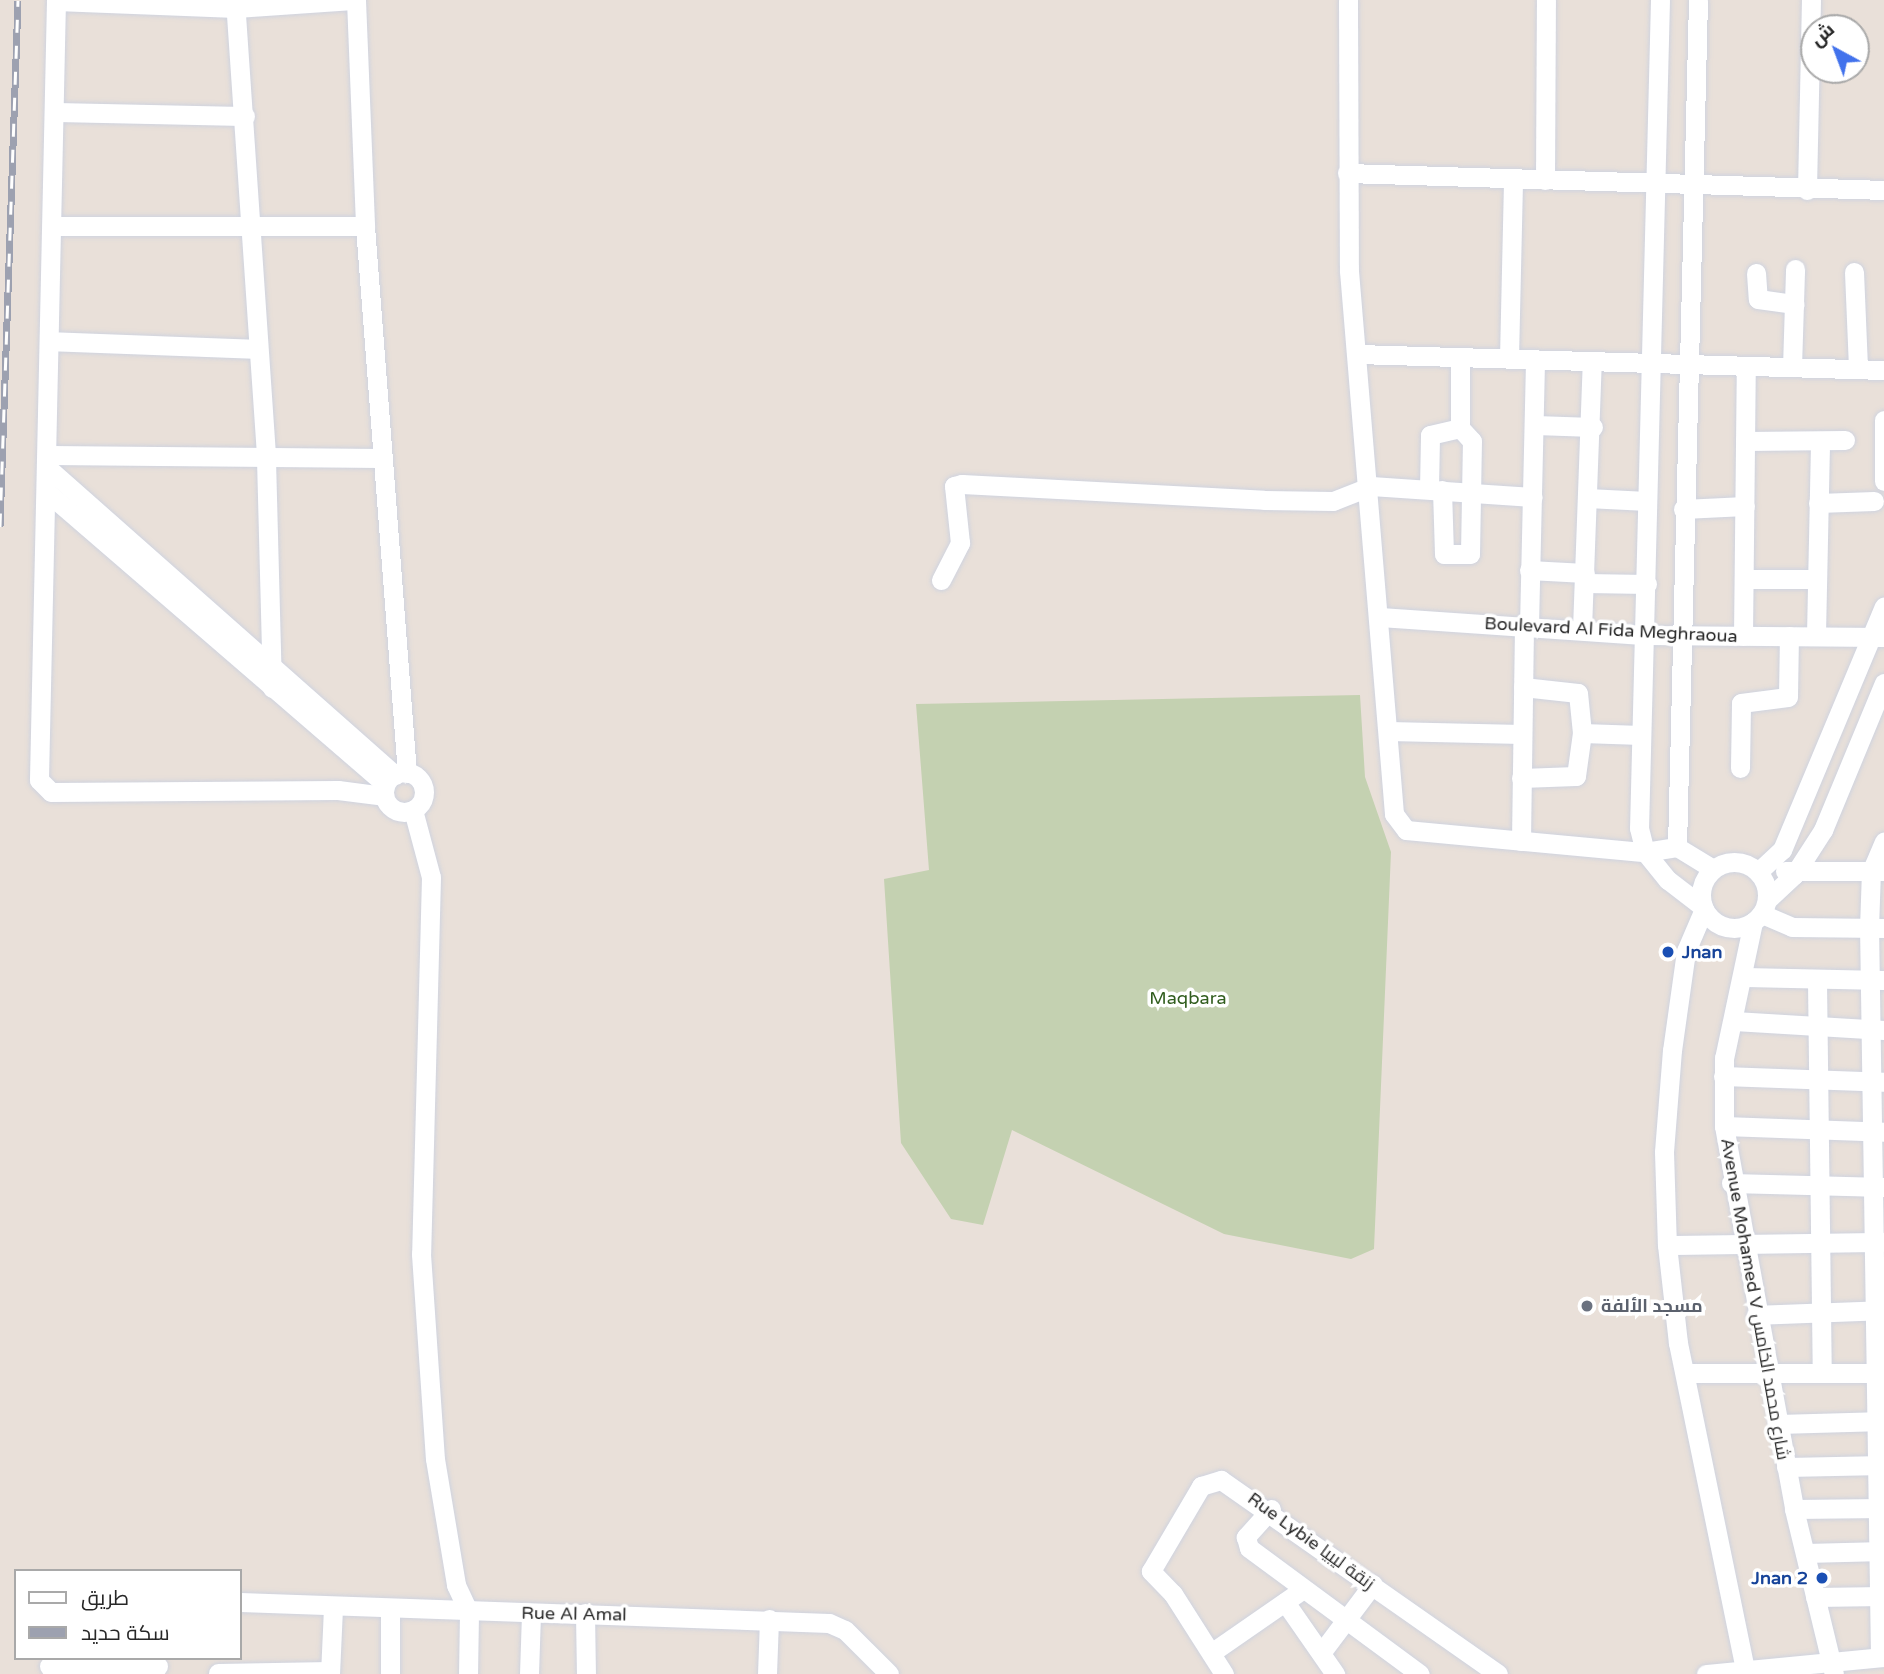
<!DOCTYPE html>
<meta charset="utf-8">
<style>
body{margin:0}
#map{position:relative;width:1884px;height:1674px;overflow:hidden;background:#e9e0d9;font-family:"Varela Round",Cairo,sans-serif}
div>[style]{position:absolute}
.cemetery>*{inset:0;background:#c4d1b1}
.roads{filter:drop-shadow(0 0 2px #cfd3df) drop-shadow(0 0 2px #cfd3df)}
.minor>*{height:19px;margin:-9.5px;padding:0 9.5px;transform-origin:9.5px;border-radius:9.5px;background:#fff}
.minor>.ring{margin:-9.5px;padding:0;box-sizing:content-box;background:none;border:19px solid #fff;border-radius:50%}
.rail>*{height:7px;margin-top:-3.5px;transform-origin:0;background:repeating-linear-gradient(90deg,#fff 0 13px,#9da1b0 0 26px);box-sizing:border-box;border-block:2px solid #9da1b0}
.dots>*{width:19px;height:19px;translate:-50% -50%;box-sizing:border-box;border:4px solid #fff;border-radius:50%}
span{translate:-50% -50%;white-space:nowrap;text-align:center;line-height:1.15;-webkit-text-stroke:7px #fff;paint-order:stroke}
.street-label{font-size:18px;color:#272727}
.transit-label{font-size:18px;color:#164399;font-weight:700}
.left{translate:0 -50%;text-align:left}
.right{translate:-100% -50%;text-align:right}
.park-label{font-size:18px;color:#315d1e}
.worship-label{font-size:18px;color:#5b616d;font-weight:700}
.legend{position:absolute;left:14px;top:1569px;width:228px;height:91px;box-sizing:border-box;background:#fff;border:2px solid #a9a9a9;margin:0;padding:9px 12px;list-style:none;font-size:21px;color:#272727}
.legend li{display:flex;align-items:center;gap:14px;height:35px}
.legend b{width:35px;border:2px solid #a9a9a9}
.north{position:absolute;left:1800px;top:14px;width:70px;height:70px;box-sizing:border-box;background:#fff;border:2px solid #a9a9a9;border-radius:50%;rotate:319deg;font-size:19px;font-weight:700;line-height:28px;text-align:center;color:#272727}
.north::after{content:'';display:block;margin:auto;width:24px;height:32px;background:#4272ec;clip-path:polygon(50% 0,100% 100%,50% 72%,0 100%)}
</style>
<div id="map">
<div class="cemetery">
<div style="clip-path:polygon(1360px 695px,1365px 777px,1391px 852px,1374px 1249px,1351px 1259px,1224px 1234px,1012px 1130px,983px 1225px,951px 1219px,901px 1143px,884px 879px,929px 870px,916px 704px)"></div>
</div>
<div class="roads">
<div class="minor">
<div style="left:56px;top:0;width:780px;rotate:91.25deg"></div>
<div style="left:39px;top:780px;width:17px;rotate:45deg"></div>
<div style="left:51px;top:792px;width:287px;rotate:-0.4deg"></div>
<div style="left:338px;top:790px;width:46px;rotate:7.4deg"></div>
<div style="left:235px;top:0;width:460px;rotate:86.1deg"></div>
<div style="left:266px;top:459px;width:229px;rotate:88.5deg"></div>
<div style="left:356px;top:0;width:226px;rotate:87.7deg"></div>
<div style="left:365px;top:226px;width:549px;rotate:85.61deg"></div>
<div style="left:1348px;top:0;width:271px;rotate:89.8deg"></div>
<div style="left:1349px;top:271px;width:545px;rotate:85.26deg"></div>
<div style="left:1394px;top:814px;width:20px;rotate:53deg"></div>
<div style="left:1406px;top:830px;width:240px;rotate:5.3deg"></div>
<div style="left:1645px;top:852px;width:32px;rotate:-9deg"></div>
<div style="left:1677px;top:847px;width:42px;rotate:31.4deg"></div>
<div style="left:1660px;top:0;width:828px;rotate:91.45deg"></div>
<div style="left:1639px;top:828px;width:25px;rotate:76deg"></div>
<div style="left:1645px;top:852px;width:36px;rotate:51deg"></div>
<div style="left:1668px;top:880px;width:44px;rotate:37.6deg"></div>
<div style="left:56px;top:1px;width:180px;rotate:2.2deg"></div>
<div style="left:236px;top:8px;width:117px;rotate:-3.9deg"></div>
<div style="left:54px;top:112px;width:191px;rotate:1.2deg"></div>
<div style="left:1347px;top:173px;width:537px;rotate:1.81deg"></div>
<div style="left:1545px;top:180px;width:180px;rotate:-89.7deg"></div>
<div style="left:1807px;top:190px;width:190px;rotate:-88.8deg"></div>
<div style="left:52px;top:226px;width:313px"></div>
<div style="left:1854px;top:272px;width:97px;rotate:87.6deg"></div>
<div style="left:1756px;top:273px;width:26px;rotate:86deg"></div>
<div style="left:1758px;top:299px;width:37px;rotate:8deg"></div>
<div style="left:49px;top:341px;width:208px;rotate:2.2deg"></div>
<div style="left:1357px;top:354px;width:527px;rotate:1.74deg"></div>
<div style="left:1509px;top:358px;width:179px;rotate:-88.7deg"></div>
<div style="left:1792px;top:367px;width:98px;rotate:-88.2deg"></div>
<div style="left:1884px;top:420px;width:61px;rotate:90deg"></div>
<div style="left:1535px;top:425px;width:58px;rotate:2deg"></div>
<div style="left:1745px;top:441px;width:100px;rotate:-0.6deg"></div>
<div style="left:49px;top:455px;width:332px;rotate:0.5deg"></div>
<div style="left:49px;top:469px;width:462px;rotate:41.5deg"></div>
<div style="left:1429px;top:489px;width:54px;rotate:-88.9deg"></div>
<div style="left:1430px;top:435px;width:31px;rotate:-13deg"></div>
<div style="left:1460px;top:428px;width:70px;rotate:-90deg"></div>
<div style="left:1442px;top:490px;width:64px;rotate:88.2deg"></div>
<div style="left:1444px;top:554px;width:26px"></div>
<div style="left:1470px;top:554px;width:113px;rotate:-89deg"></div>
<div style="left:1472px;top:441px;width:18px;rotate:-133deg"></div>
<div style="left:48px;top:493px;width:440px;rotate:40.8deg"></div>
<div style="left:1587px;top:498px;width:60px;rotate:2.9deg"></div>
<div style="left:1818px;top:503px;width:56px;rotate:-2deg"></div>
<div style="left:1683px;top:509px;width:62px;rotate:-2.8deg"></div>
<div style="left:1529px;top:570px;width:56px;rotate:3.1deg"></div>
<div style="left:1745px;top:579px;width:72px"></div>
<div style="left:941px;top:580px;width:42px;rotate:-62.8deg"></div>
<div style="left:960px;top:543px;width:57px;rotate:-96deg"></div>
<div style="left:954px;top:486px;width:8px;rotate:-14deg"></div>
<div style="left:962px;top:484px;width:302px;rotate:3deg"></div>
<div style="left:1264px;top:500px;width:69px;rotate:0.8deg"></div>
<div style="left:1333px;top:501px;width:41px;rotate:-21.5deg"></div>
<div style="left:1371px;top:486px;width:162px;rotate:3.9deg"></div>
<div style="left:1585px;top:583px;width:62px;rotate:0.9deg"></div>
<div style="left:1380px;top:617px;width:267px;rotate:3.9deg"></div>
<div style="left:1646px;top:635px;width:238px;rotate:0.5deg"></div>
<div style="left:1529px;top:626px;width:267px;rotate:-88.7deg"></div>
<div style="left:1582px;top:629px;width:268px;rotate:-87.9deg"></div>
<div style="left:1816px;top:635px;width:193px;rotate:-88.8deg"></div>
<div style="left:1743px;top:636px;width:270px;rotate:-89.4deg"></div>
<div style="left:1523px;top:687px;width:55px;rotate:6.2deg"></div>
<div style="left:1578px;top:693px;width:40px;rotate:84.3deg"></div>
<div style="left:1582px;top:733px;width:59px;rotate:1.9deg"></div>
<div style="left:1388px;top:731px;width:134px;rotate:1.3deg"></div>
<div style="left:1740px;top:768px;width:65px;rotate:-89.1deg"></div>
<div style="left:1741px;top:703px;width:47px;rotate:-7.3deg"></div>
<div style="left:1788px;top:697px;width:61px;rotate:-89.1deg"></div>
<div class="ring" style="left:384px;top:772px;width:21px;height:21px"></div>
<div style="left:1521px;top:778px;width:55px;rotate:-2.1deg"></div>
<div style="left:1576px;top:776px;width:43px;rotate:-82.1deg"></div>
<div style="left:413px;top:810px;width:69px;rotate:75deg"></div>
<div style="left:431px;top:877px;width:377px;rotate:91.5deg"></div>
<div style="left:421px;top:1254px;width:205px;rotate:86.1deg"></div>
<div style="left:435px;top:1459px;width:128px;rotate:80.5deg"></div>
<div style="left:456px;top:1585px;width:31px;rotate:65deg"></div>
<div style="left:469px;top:1613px;width:61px;rotate:90.9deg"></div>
<div style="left:1521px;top:841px;width:215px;rotate:-89.2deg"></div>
<div style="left:1677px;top:847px;width:847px;rotate:-88.58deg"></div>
<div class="ring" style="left:1701px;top:862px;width:47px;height:47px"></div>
<div style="left:1785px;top:871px;width:98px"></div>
<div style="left:1758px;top:872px;width:33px;rotate:-43deg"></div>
<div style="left:1782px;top:850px;width:264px;rotate:-67.3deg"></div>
<div style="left:1767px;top:900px;width:37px;rotate:-43deg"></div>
<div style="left:1794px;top:875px;width:54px;rotate:-57.2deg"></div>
<div style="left:1823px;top:830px;width:159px;rotate:-67.5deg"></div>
<div style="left:1704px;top:909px;width:46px;rotate:113.2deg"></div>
<div style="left:1686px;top:951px;width:100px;rotate:98deg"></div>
<div style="left:1672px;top:1050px;width:102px;rotate:94.5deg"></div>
<div style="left:1664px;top:1152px;width:93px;rotate:88.2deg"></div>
<div style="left:1667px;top:1245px;width:99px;rotate:83.6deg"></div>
<div style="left:1678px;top:1343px;width:338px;rotate:78.4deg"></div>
<div style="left:1762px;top:914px;width:33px;rotate:23deg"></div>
<div style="left:1792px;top:927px;width:92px;rotate:0.6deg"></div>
<div style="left:1753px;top:922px;width:139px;rotate:102deg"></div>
<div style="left:1724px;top:1058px;width:68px;rotate:90deg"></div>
<div style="left:1724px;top:1126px;width:389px;rotate:79.6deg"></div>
<div style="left:1794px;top:1509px;width:170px;rotate:76.4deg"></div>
<div style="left:1743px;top:977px;width:141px;rotate:1.2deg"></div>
<div style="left:1817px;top:981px;width:392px;rotate:89.3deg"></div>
<div style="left:1734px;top:1021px;width:150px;rotate:3.4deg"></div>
<div style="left:1723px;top:1076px;width:160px;rotate:2.1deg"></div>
<div style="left:1724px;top:1126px;width:160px;rotate:2.1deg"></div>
<div style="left:1731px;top:1183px;width:153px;rotate:1.5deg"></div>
<div style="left:1667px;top:1245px;width:216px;rotate:-0.8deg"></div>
<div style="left:1756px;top:1315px;width:128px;rotate:-2.2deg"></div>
<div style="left:1685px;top:1373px;width:199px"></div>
<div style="left:1778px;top:1424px;width:106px;rotate:-1.6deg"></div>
<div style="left:1786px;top:1467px;width:98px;rotate:-1.2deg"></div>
<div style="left:1271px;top:1509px;width:38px;rotate:132deg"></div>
<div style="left:1246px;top:1537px;width:11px;rotate:75deg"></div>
<div style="left:1249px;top:1548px;width:212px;rotate:36.4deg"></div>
<div style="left:1794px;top:1509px;width:90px;rotate:-0.6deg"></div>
<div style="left:1805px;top:1553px;width:79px;rotate:-1.5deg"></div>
<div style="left:1815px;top:1597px;width:69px;rotate:-0.8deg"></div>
<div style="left:240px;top:1602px;width:589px;rotate:2.04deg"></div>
<div style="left:829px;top:1623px;width:17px;rotate:24deg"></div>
<div style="left:845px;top:1630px;width:62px;rotate:45deg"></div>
<div style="left:1285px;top:1602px;width:88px;rotate:55.2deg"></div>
<div style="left:585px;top:1613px;width:61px;rotate:89.1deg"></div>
<div style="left:1211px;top:1653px;width:111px;rotate:-34.7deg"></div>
<div style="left:1321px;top:1653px;width:86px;rotate:-53deg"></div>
<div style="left:1880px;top:1657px;width:729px;rotate:-90.86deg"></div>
<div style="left:1869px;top:928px;width:56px;rotate:-88deg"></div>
<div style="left:1871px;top:872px;width:33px;rotate:-67deg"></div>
<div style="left:49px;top:1666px;width:109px"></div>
<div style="left:218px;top:1673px;width:112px;rotate:-1deg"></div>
<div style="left:330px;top:1674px;width:67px;rotate:-87.4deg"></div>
<div style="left:390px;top:1674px;width:65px;rotate:-90deg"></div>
<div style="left:529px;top:1674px;width:61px;rotate:-88.1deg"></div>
<div style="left:767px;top:1674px;width:55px;rotate:-87.9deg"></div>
<div style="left:1224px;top:1674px;width:95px;rotate:-122.5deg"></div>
<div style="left:1173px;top:1594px;width:32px;rotate:-134deg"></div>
<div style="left:1151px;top:1571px;width:99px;rotate:-59.5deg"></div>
<div style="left:1201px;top:1486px;width:21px;rotate:-17deg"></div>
<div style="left:1221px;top:1480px;width:338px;rotate:35deg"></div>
<div style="left:1706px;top:1674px;width:179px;rotate:-5.5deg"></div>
</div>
</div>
<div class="rail">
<div style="left:0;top:526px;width:526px;rotate:-88.04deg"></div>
</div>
<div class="dots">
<div style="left:1668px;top:952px;background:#1a4fb4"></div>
<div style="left:1587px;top:1306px;background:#6b7280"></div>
<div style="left:1822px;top:1578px;background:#1a4fb4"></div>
</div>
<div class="street-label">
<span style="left:1611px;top:630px;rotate:3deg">Boulevard Al Fida Meghraoua</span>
<span style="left:1755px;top:1299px;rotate:80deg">Avenue Mohamed V شارع محمد الخامس</span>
<span style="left:1311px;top:1541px;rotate:36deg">Rue Lybie زنقة ليبيا</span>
<span style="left:574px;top:1614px;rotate:1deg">Rue Al Amal</span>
</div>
<div class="transit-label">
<span class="left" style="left:1682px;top:952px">Jnan</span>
<span class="right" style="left:1808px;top:1578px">Jnan 2</span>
</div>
<div class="park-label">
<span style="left:1188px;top:998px">Maqbara</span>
</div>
<div class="worship-label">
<span class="left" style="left:1601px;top:1306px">مسجد الألفة</span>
</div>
<ul class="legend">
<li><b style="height:9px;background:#fff"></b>طريق</li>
<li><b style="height:9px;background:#9da1b0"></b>سكة حديد</li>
</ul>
<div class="north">ش</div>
</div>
